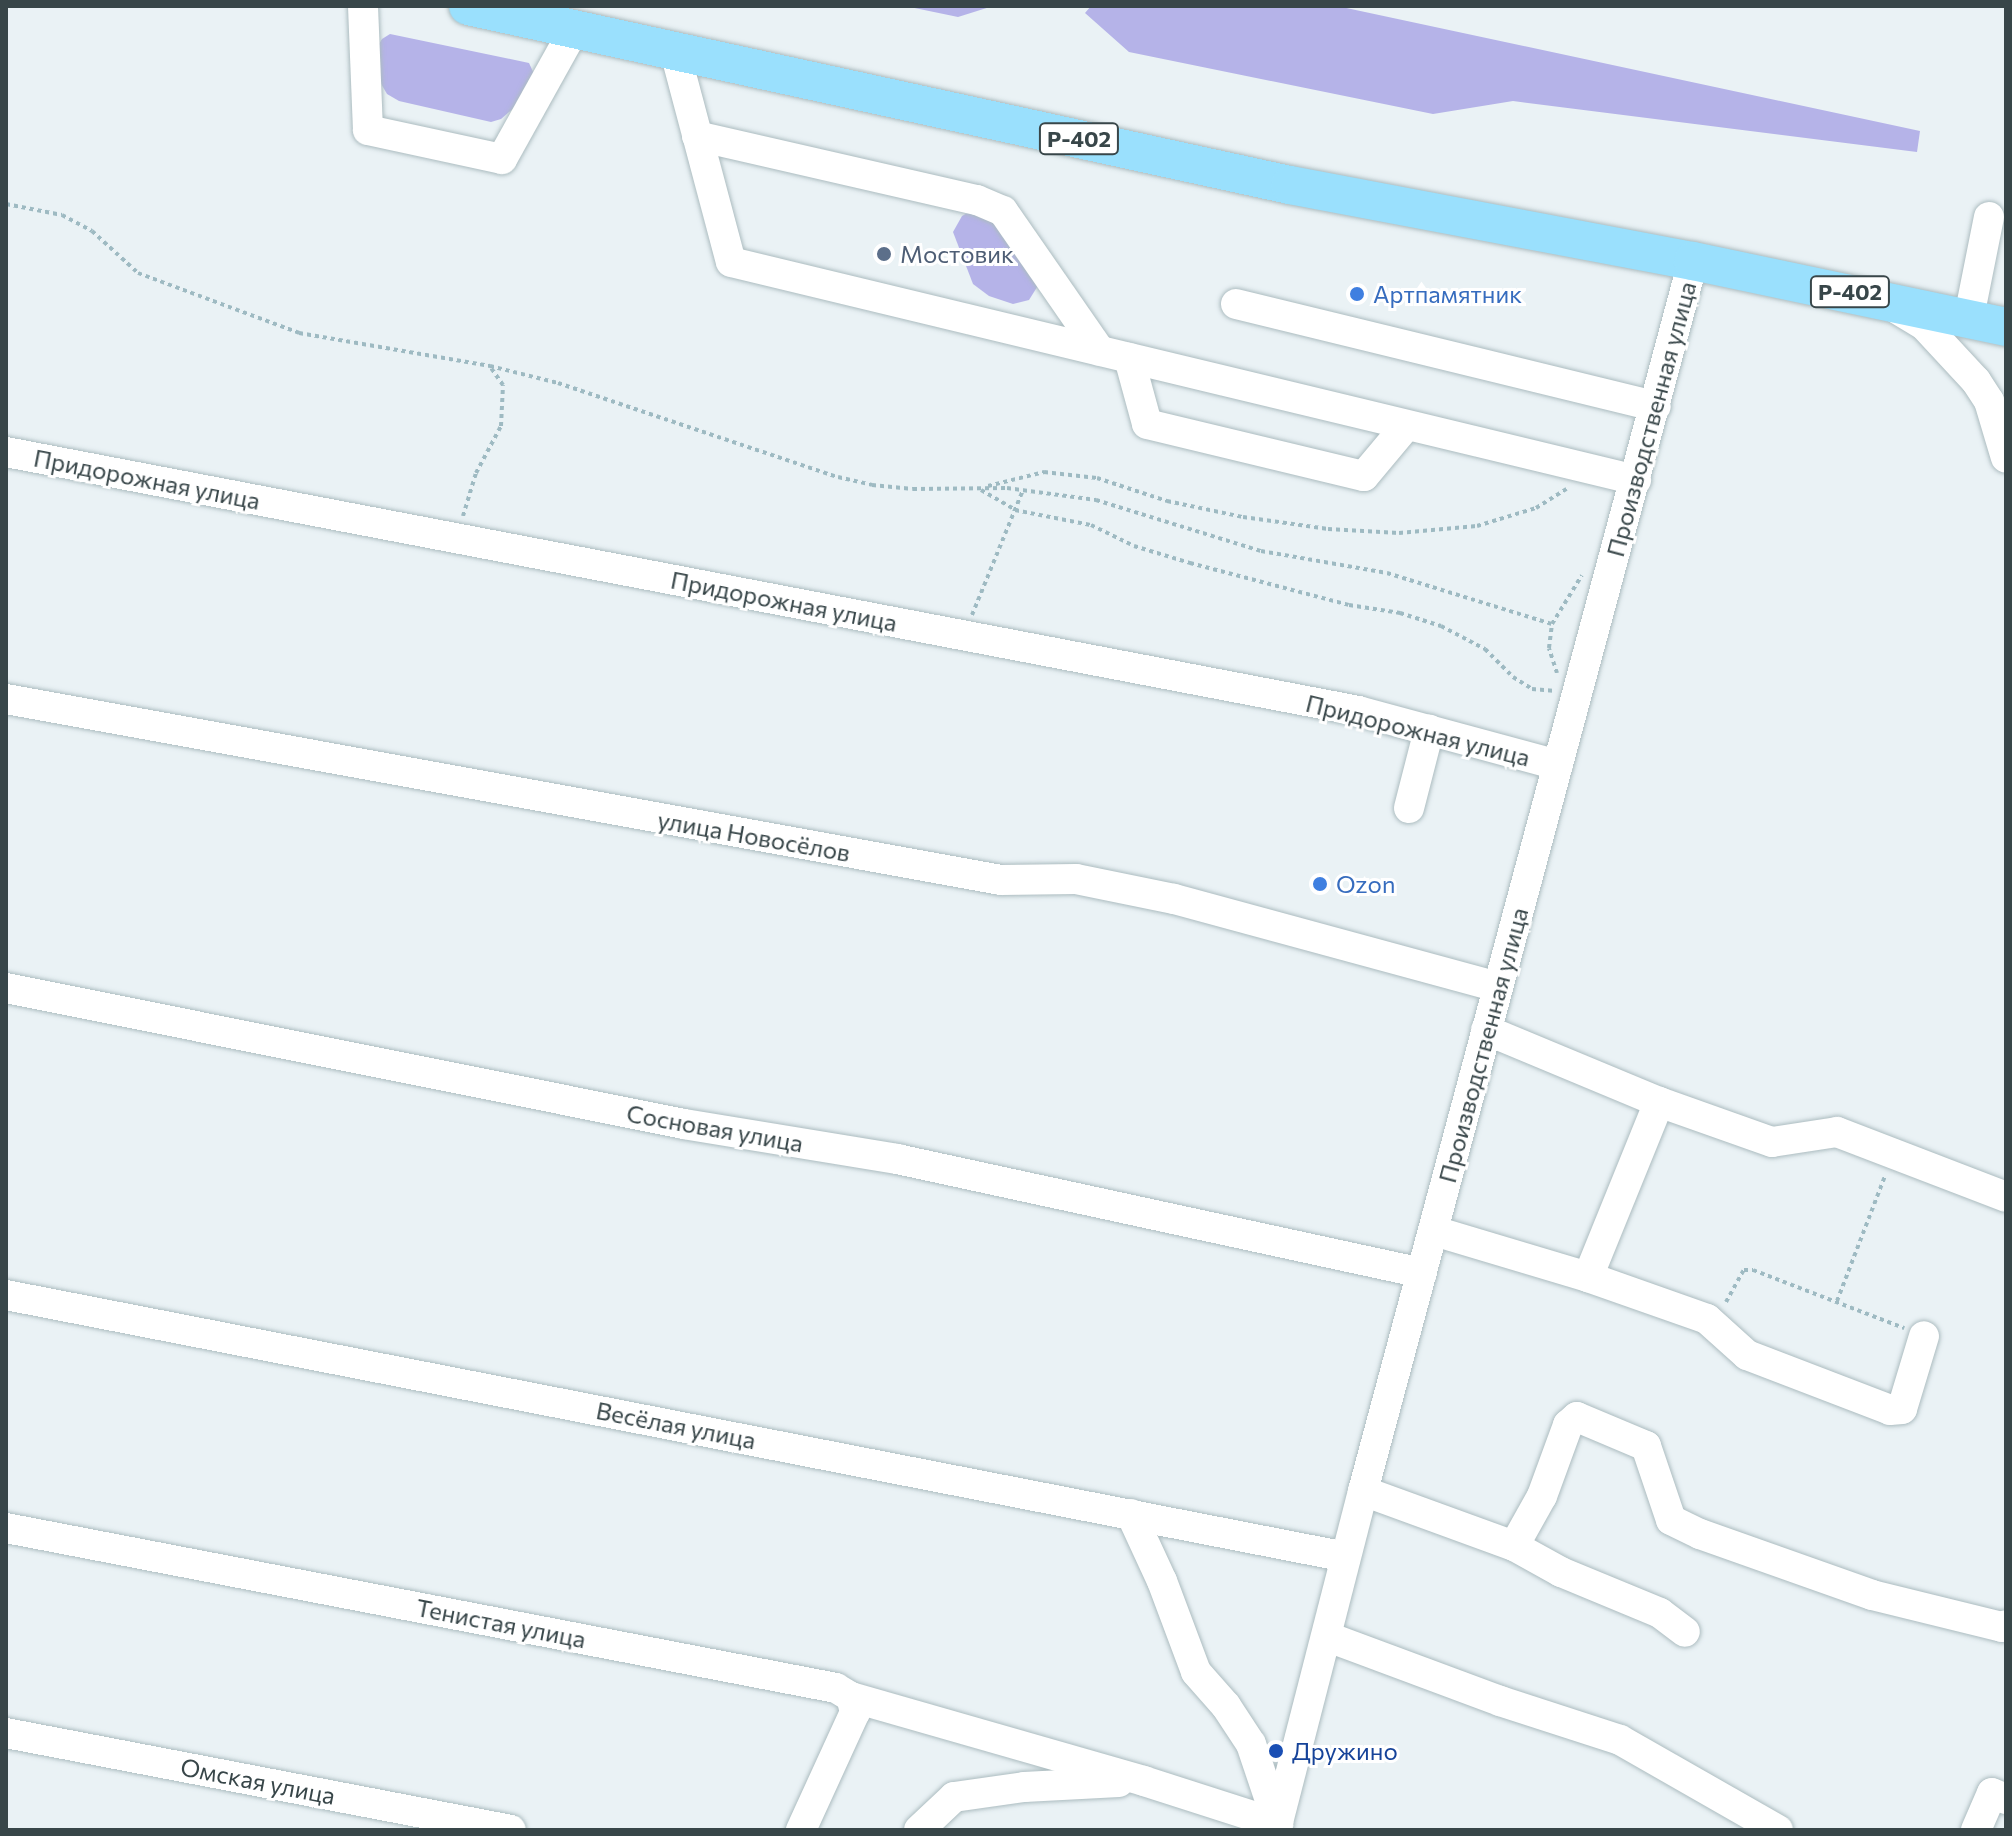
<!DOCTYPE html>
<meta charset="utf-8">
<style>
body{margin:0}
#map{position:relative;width:2012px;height:1836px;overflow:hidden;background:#eaf2f5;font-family:Commissioner,sans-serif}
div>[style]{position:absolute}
.green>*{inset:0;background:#b5b3e8}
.path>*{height:4px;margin-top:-2px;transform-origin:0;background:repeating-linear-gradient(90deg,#9ebac2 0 4px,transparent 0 8px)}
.roads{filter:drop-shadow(0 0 2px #acbcc0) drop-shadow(0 0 2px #acbcc0)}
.minor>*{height:30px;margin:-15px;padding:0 15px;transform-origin:15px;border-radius:15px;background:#fff}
.major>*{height:38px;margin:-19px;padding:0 19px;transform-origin:19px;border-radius:19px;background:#9ae0fd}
.dots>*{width:22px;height:22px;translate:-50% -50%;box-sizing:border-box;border:4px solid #fff;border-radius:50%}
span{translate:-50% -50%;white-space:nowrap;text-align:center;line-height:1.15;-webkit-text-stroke:6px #fff;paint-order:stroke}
.shield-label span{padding:2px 6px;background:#fff;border:2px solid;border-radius:6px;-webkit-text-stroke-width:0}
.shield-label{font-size:22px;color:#384649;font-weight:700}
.service-label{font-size:24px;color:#4e5e75}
.left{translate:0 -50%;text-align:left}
.shop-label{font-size:24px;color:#366cbe}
.street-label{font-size:24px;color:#384649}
.transit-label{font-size:24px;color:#164399}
.frame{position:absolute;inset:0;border:8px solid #384649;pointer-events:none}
</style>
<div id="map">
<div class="green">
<div style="clip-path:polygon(905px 6px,993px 6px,958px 17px)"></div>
<div style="clip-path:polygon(1091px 6px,1337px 6px,1920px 131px,1917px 152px,1513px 101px,1433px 114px,1129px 52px,1085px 13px)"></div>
<div style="clip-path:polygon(390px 34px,529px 63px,535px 76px,515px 107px,501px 119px,491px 122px,399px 101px,387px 94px,380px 82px,376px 49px,382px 39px)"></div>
<div style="clip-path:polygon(969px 212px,989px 214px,1039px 284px,1029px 300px,1013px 304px,989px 296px,973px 284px,953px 232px,962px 216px)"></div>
</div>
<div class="path">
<div style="left:6px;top:204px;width:57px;rotate:11.1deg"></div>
<div style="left:62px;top:215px;width:34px;rotate:28deg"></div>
<div style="left:92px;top:231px;width:62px;rotate:42.4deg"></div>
<div style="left:138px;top:273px;width:172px;rotate:20.4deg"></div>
<div style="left:299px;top:333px;width:194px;rotate:9.8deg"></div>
<div style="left:490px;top:366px;width:70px;rotate:14deg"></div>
<div style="left:558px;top:383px;width:295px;rotate:18.6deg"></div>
<div style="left:838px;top:477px;width:35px;rotate:13deg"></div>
<div style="left:872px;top:485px;width:41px;rotate:5.6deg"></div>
<div style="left:913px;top:489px;width:94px;rotate:-0.6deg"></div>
<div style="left:1007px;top:488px;width:90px;rotate:7.7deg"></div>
<div style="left:1096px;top:500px;width:173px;rotate:17.2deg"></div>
<div style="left:1261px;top:551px;width:128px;rotate:9.9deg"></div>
<div style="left:1387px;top:573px;width:173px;rotate:17.2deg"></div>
<div style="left:988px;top:486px;width:58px;rotate:-14deg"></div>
<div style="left:1044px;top:472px;width:53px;rotate:6.5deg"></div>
<div style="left:1097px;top:478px;width:74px;rotate:18.2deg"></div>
<div style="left:1167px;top:501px;width:78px;rotate:11.9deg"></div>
<div style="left:1243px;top:517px;width:86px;rotate:8deg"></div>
<div style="left:1328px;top:529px;width:71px;rotate:3.2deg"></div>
<div style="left:1399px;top:533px;width:78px;rotate:-5.1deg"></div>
<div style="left:1477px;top:526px;width:62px;rotate:-17deg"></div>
<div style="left:1536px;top:508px;width:36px;rotate:-32deg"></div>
<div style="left:981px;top:490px;width:39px;rotate:30deg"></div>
<div style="left:1015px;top:510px;width:77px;rotate:11.2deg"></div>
<div style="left:1091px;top:525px;width:48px;rotate:26deg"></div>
<div style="left:1134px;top:546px;width:59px;rotate:16.9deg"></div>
<div style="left:1190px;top:563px;width:164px;rotate:14.8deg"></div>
<div style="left:1349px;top:605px;width:52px;rotate:8.9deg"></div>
<div style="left:1400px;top:613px;width:43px;rotate:17.6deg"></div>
<div style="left:1441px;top:626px;width:50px;rotate:27.6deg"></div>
<div style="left:1485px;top:649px;width:40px;rotate:45deg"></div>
<div style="left:1513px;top:677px;width:22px;rotate:32deg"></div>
<div style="left:1532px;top:689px;width:21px;rotate:5deg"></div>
<div style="left:463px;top:516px;width:45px;rotate:-73.2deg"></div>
<div style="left:476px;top:473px;width:53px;rotate:-62deg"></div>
<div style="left:501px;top:426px;width:41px;rotate:-87.2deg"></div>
<div style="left:503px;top:385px;width:21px;rotate:-125deg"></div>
<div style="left:972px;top:615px;width:135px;rotate:-67.8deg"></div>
<div style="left:1557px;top:673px;width:26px;rotate:-108deg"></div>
<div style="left:1549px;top:648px;width:24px;rotate:-83deg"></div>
<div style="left:1552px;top:624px;width:57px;rotate:-58.5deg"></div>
<div style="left:1837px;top:1301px;width:134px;rotate:-69deg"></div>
<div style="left:1726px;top:1302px;width:37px;rotate:-61deg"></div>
<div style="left:1744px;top:1270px;width:9px"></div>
<div style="left:1753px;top:1270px;width:162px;rotate:21deg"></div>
</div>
<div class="roads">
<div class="minor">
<div style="left:363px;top:6px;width:124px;rotate:87.7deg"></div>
<div style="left:368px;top:130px;width:137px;rotate:12.2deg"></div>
<div style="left:502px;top:159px;width:150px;rotate:-60.9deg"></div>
<div style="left:674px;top:48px;width:221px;rotate:75.1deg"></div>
<div style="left:731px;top:262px;width:931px;rotate:13.54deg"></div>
<div style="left:697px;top:136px;width:287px;rotate:12.9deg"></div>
<div style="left:977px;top:200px;width:28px;rotate:23deg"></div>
<div style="left:1003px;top:211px;width:170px;rotate:55.3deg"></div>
<div style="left:1236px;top:304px;width:432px;rotate:13.7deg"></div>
<div style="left:1897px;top:309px;width:31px;rotate:31deg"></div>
<div style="left:1924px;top:325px;width:76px;rotate:47.1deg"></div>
<div style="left:1976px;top:381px;width:24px;rotate:57deg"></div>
<div style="left:1989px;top:401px;width:59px;rotate:73.4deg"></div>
<div style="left:1969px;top:317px;width:102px;rotate:-78.7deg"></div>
<div style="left:1129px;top:358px;width:68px;rotate:74.7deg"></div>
<div style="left:1147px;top:424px;width:223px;rotate:13.5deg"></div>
<div style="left:1364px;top:476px;width:65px;rotate:-50deg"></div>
<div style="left:6px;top:452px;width:1377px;rotate:10.84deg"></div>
<div style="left:1358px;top:711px;width:207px;rotate:15.1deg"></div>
<div style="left:6px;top:699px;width:1011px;rotate:10.31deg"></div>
<div style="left:1001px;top:880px;width:75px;rotate:-0.8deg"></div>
<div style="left:1076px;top:879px;width:100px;rotate:11.5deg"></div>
<div style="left:1174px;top:899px;width:335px;rotate:15.2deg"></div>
<div style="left:1409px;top:808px;width:81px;rotate:-75.6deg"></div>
<div style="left:6px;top:988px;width:692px;rotate:11.34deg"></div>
<div style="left:684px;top:1124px;width:216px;rotate:9.3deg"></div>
<div style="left:897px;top:1159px;width:537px;rotate:12.25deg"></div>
<div style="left:1486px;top:1030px;width:187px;rotate:22.6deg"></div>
<div style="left:1659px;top:1102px;width:120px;rotate:19.5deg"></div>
<div style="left:1772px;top:1142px;width:66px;rotate:-8.7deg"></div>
<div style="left:1837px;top:1132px;width:181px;rotate:21deg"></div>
<div style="left:1434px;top:1231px;width:161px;rotate:16.6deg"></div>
<div style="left:1588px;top:1277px;width:126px;rotate:19.4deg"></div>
<div style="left:1707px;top:1319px;width:54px;rotate:42deg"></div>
<div style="left:1747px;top:1355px;width:153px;rotate:21deg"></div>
<div style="left:1890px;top:1410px;width:12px;rotate:-5deg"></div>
<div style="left:1902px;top:1409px;width:76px;rotate:-73.2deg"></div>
<div style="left:1588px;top:1277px;width:189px;rotate:-67.9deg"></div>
<div style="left:6px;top:1295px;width:1365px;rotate:11.06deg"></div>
<div style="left:1363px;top:1491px;width:161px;rotate:20deg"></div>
<div style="left:1514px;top:1546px;width:57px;rotate:-60.8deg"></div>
<div style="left:1542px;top:1496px;width:76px;rotate:-69.9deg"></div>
<div style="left:1568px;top:1425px;width:12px;rotate:-42deg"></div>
<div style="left:1577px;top:1417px;width:75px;rotate:22.8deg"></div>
<div style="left:1646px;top:1446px;width:78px;rotate:71.3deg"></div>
<div style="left:1671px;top:1520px;width:32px;rotate:26deg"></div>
<div style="left:1700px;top:1534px;width:182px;rotate:19.5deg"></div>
<div style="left:1872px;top:1595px;width:134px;rotate:13.8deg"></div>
<div style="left:2002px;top:1627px;width:4px;rotate:-27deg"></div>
<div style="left:1131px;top:1514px;width:74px;rotate:65.2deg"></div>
<div style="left:1162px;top:1581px;width:97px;rotate:69.5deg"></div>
<div style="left:1196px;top:1672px;width:45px;rotate:48.6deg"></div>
<div style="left:1226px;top:1706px;width:45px;rotate:56.7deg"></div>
<div style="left:1251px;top:1744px;width:84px;rotate:71.4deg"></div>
<div style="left:6px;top:1528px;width:845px;rotate:10.91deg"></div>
<div style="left:836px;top:1688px;width:17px;rotate:31deg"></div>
<div style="left:851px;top:1697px;width:16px;rotate:75deg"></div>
<div style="left:855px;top:1712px;width:130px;rotate:114.6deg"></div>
<div style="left:1514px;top:1546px;width:54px;rotate:29deg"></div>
<div style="left:1561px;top:1572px;width:107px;rotate:22.5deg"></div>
<div style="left:1660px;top:1613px;width:31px;rotate:37deg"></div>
<div style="left:1328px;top:1637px;width:184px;rotate:20.4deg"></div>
<div style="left:1500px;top:1701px;width:126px;rotate:18deg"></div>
<div style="left:1620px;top:1740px;width:182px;rotate:29.7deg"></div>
<div style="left:851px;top:1697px;width:305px;rotate:16deg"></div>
<div style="left:1144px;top:1781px;width:141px;rotate:17.8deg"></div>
<div style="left:6px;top:1733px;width:514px;rotate:10.87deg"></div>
<div style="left:919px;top:1830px;width:48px;rotate:-43.3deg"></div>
<div style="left:954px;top:1797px;width:71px;rotate:-8.1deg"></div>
<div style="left:1024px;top:1787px;width:95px;rotate:-3deg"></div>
<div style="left:1276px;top:1830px;width:350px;rotate:-75.6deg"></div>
<div style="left:1363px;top:1491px;width:1273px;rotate:-74.98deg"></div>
<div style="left:1976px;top:1830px;width:40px;rotate:-66.6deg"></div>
<div style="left:1992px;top:1793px;width:15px;rotate:23deg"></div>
</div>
<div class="major">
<div style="left:468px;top:6px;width:841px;rotate:12.29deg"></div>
<div style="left:1290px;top:185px;width:410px;rotate:10.7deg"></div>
<div style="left:1693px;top:261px;width:320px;rotate:11.9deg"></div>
</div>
</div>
<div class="dots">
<div style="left:884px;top:254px;background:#5c6f8a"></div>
<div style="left:1357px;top:294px;background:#3f7fe0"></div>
<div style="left:1320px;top:884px;background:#3f7fe0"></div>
<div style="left:1276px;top:1751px;background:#1a4fb4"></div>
</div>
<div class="shield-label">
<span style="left:1079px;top:139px">Р-402</span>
<span style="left:1850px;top:292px">Р-402</span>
</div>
<div class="service-label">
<span class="left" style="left:900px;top:254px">Мостовик</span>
</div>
<div class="shop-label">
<span class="left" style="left:1373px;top:294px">Артпамятник</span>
<span class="left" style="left:1336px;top:884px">Ozon</span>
</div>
<div class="street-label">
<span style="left:1651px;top:419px;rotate:-75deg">Производственная улица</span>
<span style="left:147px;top:479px;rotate:11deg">Придорожная улица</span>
<span style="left:784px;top:601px;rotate:11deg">Придорожная улица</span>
<span style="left:1418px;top:730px;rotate:14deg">Придорожная улица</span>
<span style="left:754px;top:836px;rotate:10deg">улица Новосёлов</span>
<span style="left:1483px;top:1045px;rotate:-75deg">Производственная улица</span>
<span style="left:715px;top:1128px;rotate:10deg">Сосновая улица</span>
<span style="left:676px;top:1425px;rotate:11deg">Весёлая улица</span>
<span style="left:501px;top:1623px;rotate:11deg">Тенистая улица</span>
<span style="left:258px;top:1781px;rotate:11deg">Омская улица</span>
</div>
<div class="transit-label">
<span class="left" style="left:1292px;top:1751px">Дружино</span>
</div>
<div class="frame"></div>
</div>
